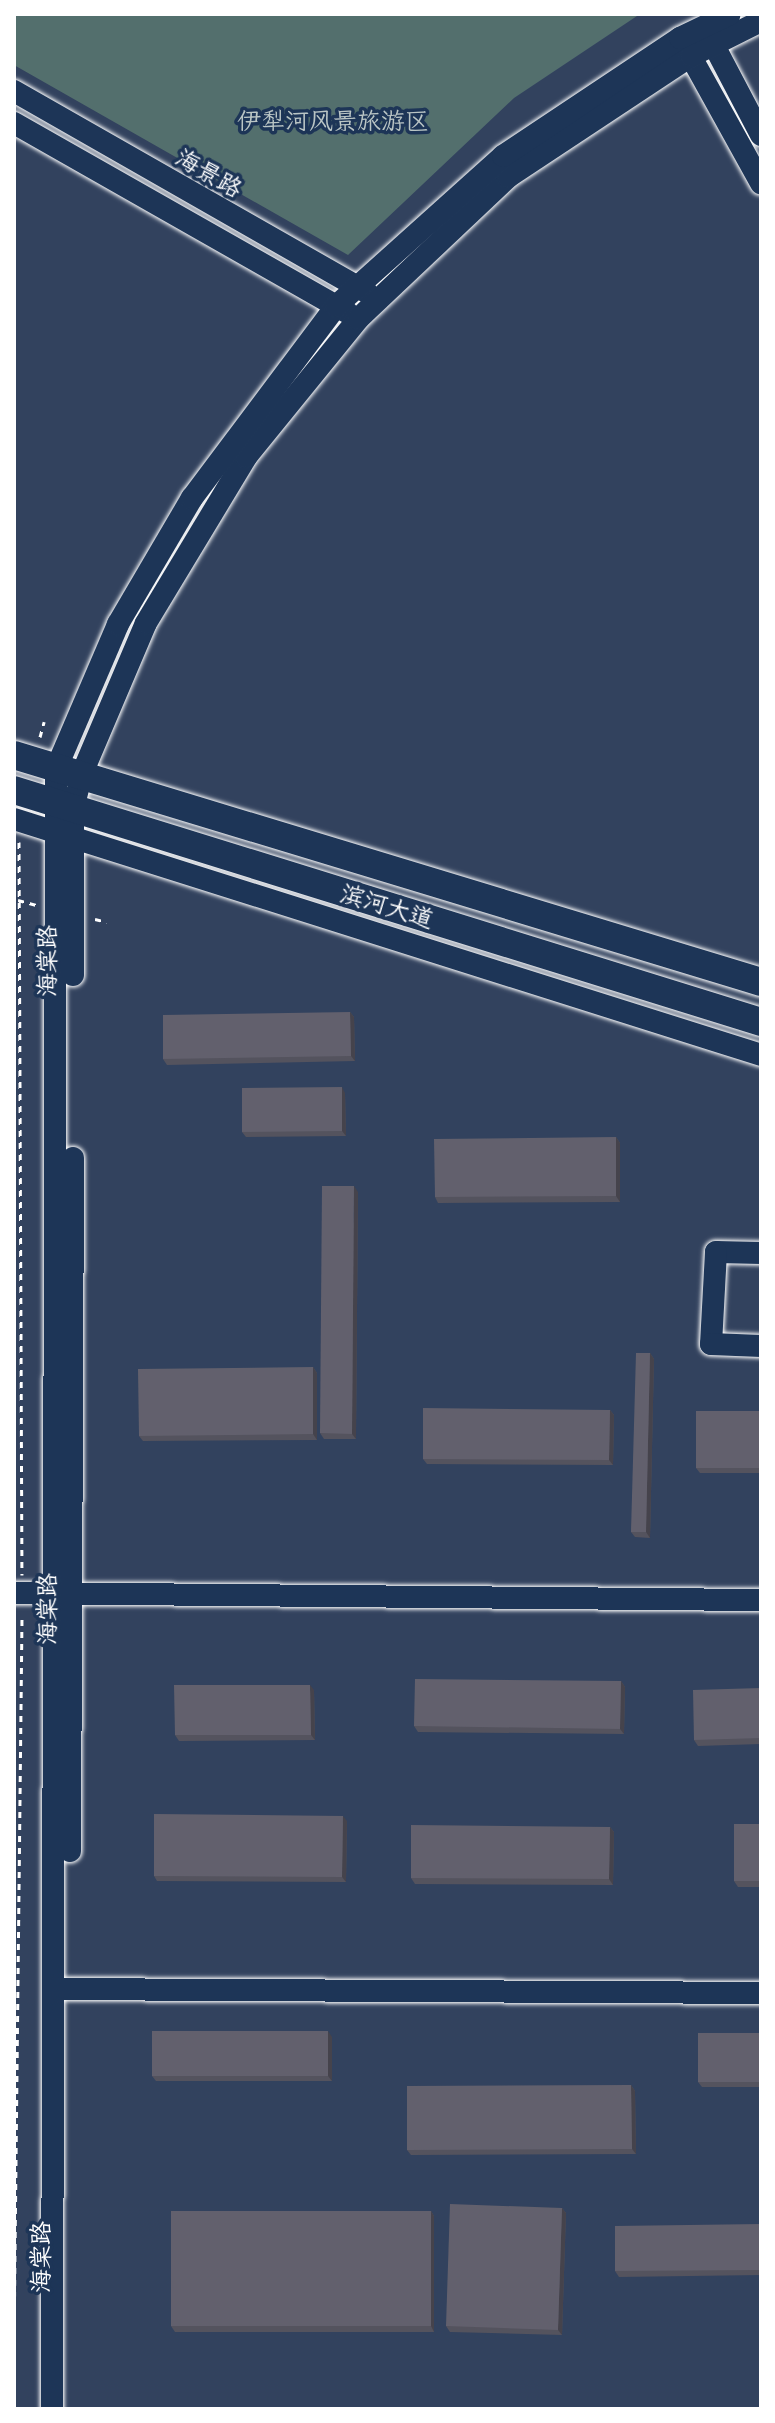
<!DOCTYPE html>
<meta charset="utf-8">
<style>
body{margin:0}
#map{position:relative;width:775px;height:2423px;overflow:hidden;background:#32425e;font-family:Delius,"LXGW WenKai TC",sans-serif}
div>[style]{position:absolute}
.green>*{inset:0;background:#536f6d}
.path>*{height:3px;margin-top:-1.5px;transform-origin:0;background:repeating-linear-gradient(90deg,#fff 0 6px,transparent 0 12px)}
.roads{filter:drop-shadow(0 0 2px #fff) drop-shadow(0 0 2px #fff)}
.minor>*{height:22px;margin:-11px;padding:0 11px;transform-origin:11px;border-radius:11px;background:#1d3557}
.major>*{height:28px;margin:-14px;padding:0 14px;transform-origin:14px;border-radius:14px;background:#1d3557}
.wall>*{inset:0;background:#54535e}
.shaded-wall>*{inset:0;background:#45434c}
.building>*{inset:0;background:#62606d}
span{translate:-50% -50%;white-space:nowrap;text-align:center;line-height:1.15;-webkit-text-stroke:7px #1d3557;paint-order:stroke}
.park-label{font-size:24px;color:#bac5c5}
.street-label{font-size:24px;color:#fff}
.frame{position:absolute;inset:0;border:16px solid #fff;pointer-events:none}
</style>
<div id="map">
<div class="green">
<div style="clip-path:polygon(14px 14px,640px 14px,514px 98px,348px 255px,14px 65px)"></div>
</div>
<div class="path">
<div style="left:40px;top:737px;width:16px;rotate:-75deg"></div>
<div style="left:19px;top:842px;width:733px;rotate:89.77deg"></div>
<div style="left:18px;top:900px;width:20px;rotate:15deg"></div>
<div style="left:95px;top:919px;width:12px;rotate:14deg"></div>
<div style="left:14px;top:2345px;width:731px;rotate:-89.37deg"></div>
</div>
<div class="roads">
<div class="minor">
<div style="left:708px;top:34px;width:114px;rotate:62.3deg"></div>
<div style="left:685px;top:46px;width:157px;rotate:61deg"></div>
<div style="left:14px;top:91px;width:406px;rotate:29.7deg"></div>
<div style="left:14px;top:123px;width:383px;rotate:29.6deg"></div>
<div style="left:14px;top:819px;width:783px;rotate:17.53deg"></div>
<div style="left:73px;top:975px;width:166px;rotate:-90deg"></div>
<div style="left:73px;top:809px;width:34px;rotate:-76deg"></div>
<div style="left:81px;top:776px;width:166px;rotate:-67deg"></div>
<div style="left:146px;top:623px;width:194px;rotate:-58.9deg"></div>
<div style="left:246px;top:457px;width:178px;rotate:-50.9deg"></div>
<div style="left:358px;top:319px;width:207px;rotate:-43.4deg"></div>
<div style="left:508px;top:177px;width:219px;rotate:-33.5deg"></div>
<div style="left:691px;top:56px;width:78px;rotate:-26.6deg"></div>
<div style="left:761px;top:1253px;width:45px;rotate:-178.7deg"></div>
<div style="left:716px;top:1252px;width:92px;rotate:93.1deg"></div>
<div style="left:711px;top:1344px;width:50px;rotate:2.3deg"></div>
<div style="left:14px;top:1593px;width:747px;rotate:0.54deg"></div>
<div style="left:70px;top:1851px;width:693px;rotate:-89.75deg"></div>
<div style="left:55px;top:1989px;width:706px;rotate:0.32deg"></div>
<div style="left:52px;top:2409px;width:1640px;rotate:-89.86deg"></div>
<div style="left:56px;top:769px;width:158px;rotate:-66.8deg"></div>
<div style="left:118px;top:624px;width:146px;rotate:-59.6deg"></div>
<div style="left:192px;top:498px;width:240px;rotate:-53.1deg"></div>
<div style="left:336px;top:306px;width:224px;rotate:-41.9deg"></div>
<div style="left:503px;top:156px;width:213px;rotate:-33.7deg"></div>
<div style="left:680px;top:38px;width:55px;rotate:-25.6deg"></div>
</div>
<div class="major">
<div style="left:14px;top:755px;width:781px;rotate:16.9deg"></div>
<div style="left:14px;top:790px;width:782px;rotate:17.25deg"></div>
</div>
</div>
<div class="wall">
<div style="clip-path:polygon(350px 1012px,354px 1017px,355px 1061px,167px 1065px,163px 1059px)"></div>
<div style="clip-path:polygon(345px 1093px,346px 1136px,246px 1137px,242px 1132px)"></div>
<div style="clip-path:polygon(616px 1137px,620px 1143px,620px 1202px,438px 1203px,435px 1197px)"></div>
<div style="clip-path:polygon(358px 1192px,356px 1439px,324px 1439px,320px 1433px)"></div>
<div style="clip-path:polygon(650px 1353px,654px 1359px,650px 1538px,635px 1537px,631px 1532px)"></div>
<div style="clip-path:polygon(313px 1367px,317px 1373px,317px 1440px,143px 1441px,139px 1436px)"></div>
<div style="clip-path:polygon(610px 1410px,614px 1415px,613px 1465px,427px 1464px,423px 1459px)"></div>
<div style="clip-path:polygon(761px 1411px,761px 1473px,700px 1473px,696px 1468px)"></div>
<div style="clip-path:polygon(621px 1681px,625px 1687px,624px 1734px,418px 1732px,414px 1726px)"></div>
<div style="clip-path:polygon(761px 1688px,761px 1744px,698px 1746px,694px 1740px)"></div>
<div style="clip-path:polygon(314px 1690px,315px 1740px,179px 1741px,175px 1735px)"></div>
<div style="clip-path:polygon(347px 1821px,346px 1882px,157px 1881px,154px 1876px)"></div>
<div style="clip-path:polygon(761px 1824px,761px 1887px,738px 1887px,734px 1881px)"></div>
<div style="clip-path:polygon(610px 1827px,614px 1832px,613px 1885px,415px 1884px,411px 1878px)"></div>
<div style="clip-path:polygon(761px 2033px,761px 2087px,702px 2087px,698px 2082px)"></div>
<div style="clip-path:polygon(332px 2037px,332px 2081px,156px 2081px,152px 2076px)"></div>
<div style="clip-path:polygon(631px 2085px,635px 2091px,636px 2154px,411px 2155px,407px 2150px)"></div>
<div style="clip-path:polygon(562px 2208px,566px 2213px,562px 2335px,450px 2332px,446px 2326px)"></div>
<div style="clip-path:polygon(431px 2211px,434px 2216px,434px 2332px,175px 2332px,171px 2326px)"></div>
<div style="clip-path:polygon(761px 2224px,761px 2275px,619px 2277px,615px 2271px)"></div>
</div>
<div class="shaded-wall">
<div style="clip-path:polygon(350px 1012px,354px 1017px,355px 1061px,351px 1056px)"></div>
<div style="clip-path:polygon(342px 1087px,345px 1093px,346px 1136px,342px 1131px)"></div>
<div style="clip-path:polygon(616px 1137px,620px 1143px,620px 1202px,616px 1196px)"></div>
<div style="clip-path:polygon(354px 1186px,358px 1192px,356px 1439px,352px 1434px)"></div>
<div style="clip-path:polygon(650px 1353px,654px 1359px,650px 1538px,646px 1532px)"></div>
<div style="clip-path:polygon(313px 1367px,317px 1373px,317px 1440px,313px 1434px)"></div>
<div style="clip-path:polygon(610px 1410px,614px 1415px,613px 1465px,609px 1460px)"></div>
<div style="clip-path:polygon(621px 1681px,625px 1687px,624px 1734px,620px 1729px)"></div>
<div style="clip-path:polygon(310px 1685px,314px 1690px,315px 1740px,311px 1735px)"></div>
<div style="clip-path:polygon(343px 1816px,347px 1821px,346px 1882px,342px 1877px)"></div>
<div style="clip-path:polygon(610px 1827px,614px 1832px,613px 1885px,609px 1879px)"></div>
<div style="clip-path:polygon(328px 2031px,332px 2037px,332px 2081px,328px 2076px)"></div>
<div style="clip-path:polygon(631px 2085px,635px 2091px,636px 2154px,632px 2149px)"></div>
<div style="clip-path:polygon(562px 2208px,566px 2213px,562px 2335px,558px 2330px)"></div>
<div style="clip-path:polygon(431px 2211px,434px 2216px,434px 2332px,431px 2326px)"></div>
</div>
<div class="building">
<div style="clip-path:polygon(350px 1012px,351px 1056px,163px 1059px,163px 1015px)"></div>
<div style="clip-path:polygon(342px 1087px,342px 1131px,242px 1132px,242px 1088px)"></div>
<div style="clip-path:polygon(616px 1137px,616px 1196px,435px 1197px,434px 1139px)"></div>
<div style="clip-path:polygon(322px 1186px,354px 1186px,352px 1434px,320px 1433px)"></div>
<div style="clip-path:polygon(636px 1353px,650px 1353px,646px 1532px,631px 1532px)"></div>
<div style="clip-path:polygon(313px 1367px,313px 1434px,139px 1436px,138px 1369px)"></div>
<div style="clip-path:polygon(423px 1408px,610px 1410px,609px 1460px,423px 1459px)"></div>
<div style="clip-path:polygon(696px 1411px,761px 1411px,761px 1468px,696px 1468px)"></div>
<div style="clip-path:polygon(415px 1679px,621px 1681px,620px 1729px,414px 1726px)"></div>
<div style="clip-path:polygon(174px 1685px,310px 1685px,311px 1735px,175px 1735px)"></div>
<div style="clip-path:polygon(761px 1688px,761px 1738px,694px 1740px,693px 1690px)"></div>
<div style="clip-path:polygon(154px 1814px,343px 1816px,342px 1877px,154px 1876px)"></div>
<div style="clip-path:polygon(734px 1824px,761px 1824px,761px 1881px,734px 1881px)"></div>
<div style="clip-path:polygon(411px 1825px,610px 1827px,609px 1879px,411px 1878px)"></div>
<div style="clip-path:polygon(152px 2031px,328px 2031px,328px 2076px,152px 2076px)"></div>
<div style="clip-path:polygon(698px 2033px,761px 2033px,761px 2082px,698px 2082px)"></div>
<div style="clip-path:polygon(631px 2085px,632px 2149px,407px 2150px,407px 2086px)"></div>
<div style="clip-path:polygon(450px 2204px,562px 2208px,558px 2330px,446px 2326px)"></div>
<div style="clip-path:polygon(171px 2211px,431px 2211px,431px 2326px,171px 2326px)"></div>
<div style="clip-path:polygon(761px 2224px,761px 2270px,615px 2271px,615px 2226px)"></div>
</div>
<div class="park-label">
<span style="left:333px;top:121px">伊犁河风景旅游区</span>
</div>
<div class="street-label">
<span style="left:209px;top:173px;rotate:30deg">海景路</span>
<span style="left:387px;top:906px;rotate:17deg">滨河大道</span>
<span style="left:47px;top:961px;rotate:-90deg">海棠路</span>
<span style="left:47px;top:1609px;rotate:-90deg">海棠路</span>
<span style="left:41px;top:2257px;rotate:-90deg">海棠路</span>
</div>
<div class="frame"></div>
</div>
